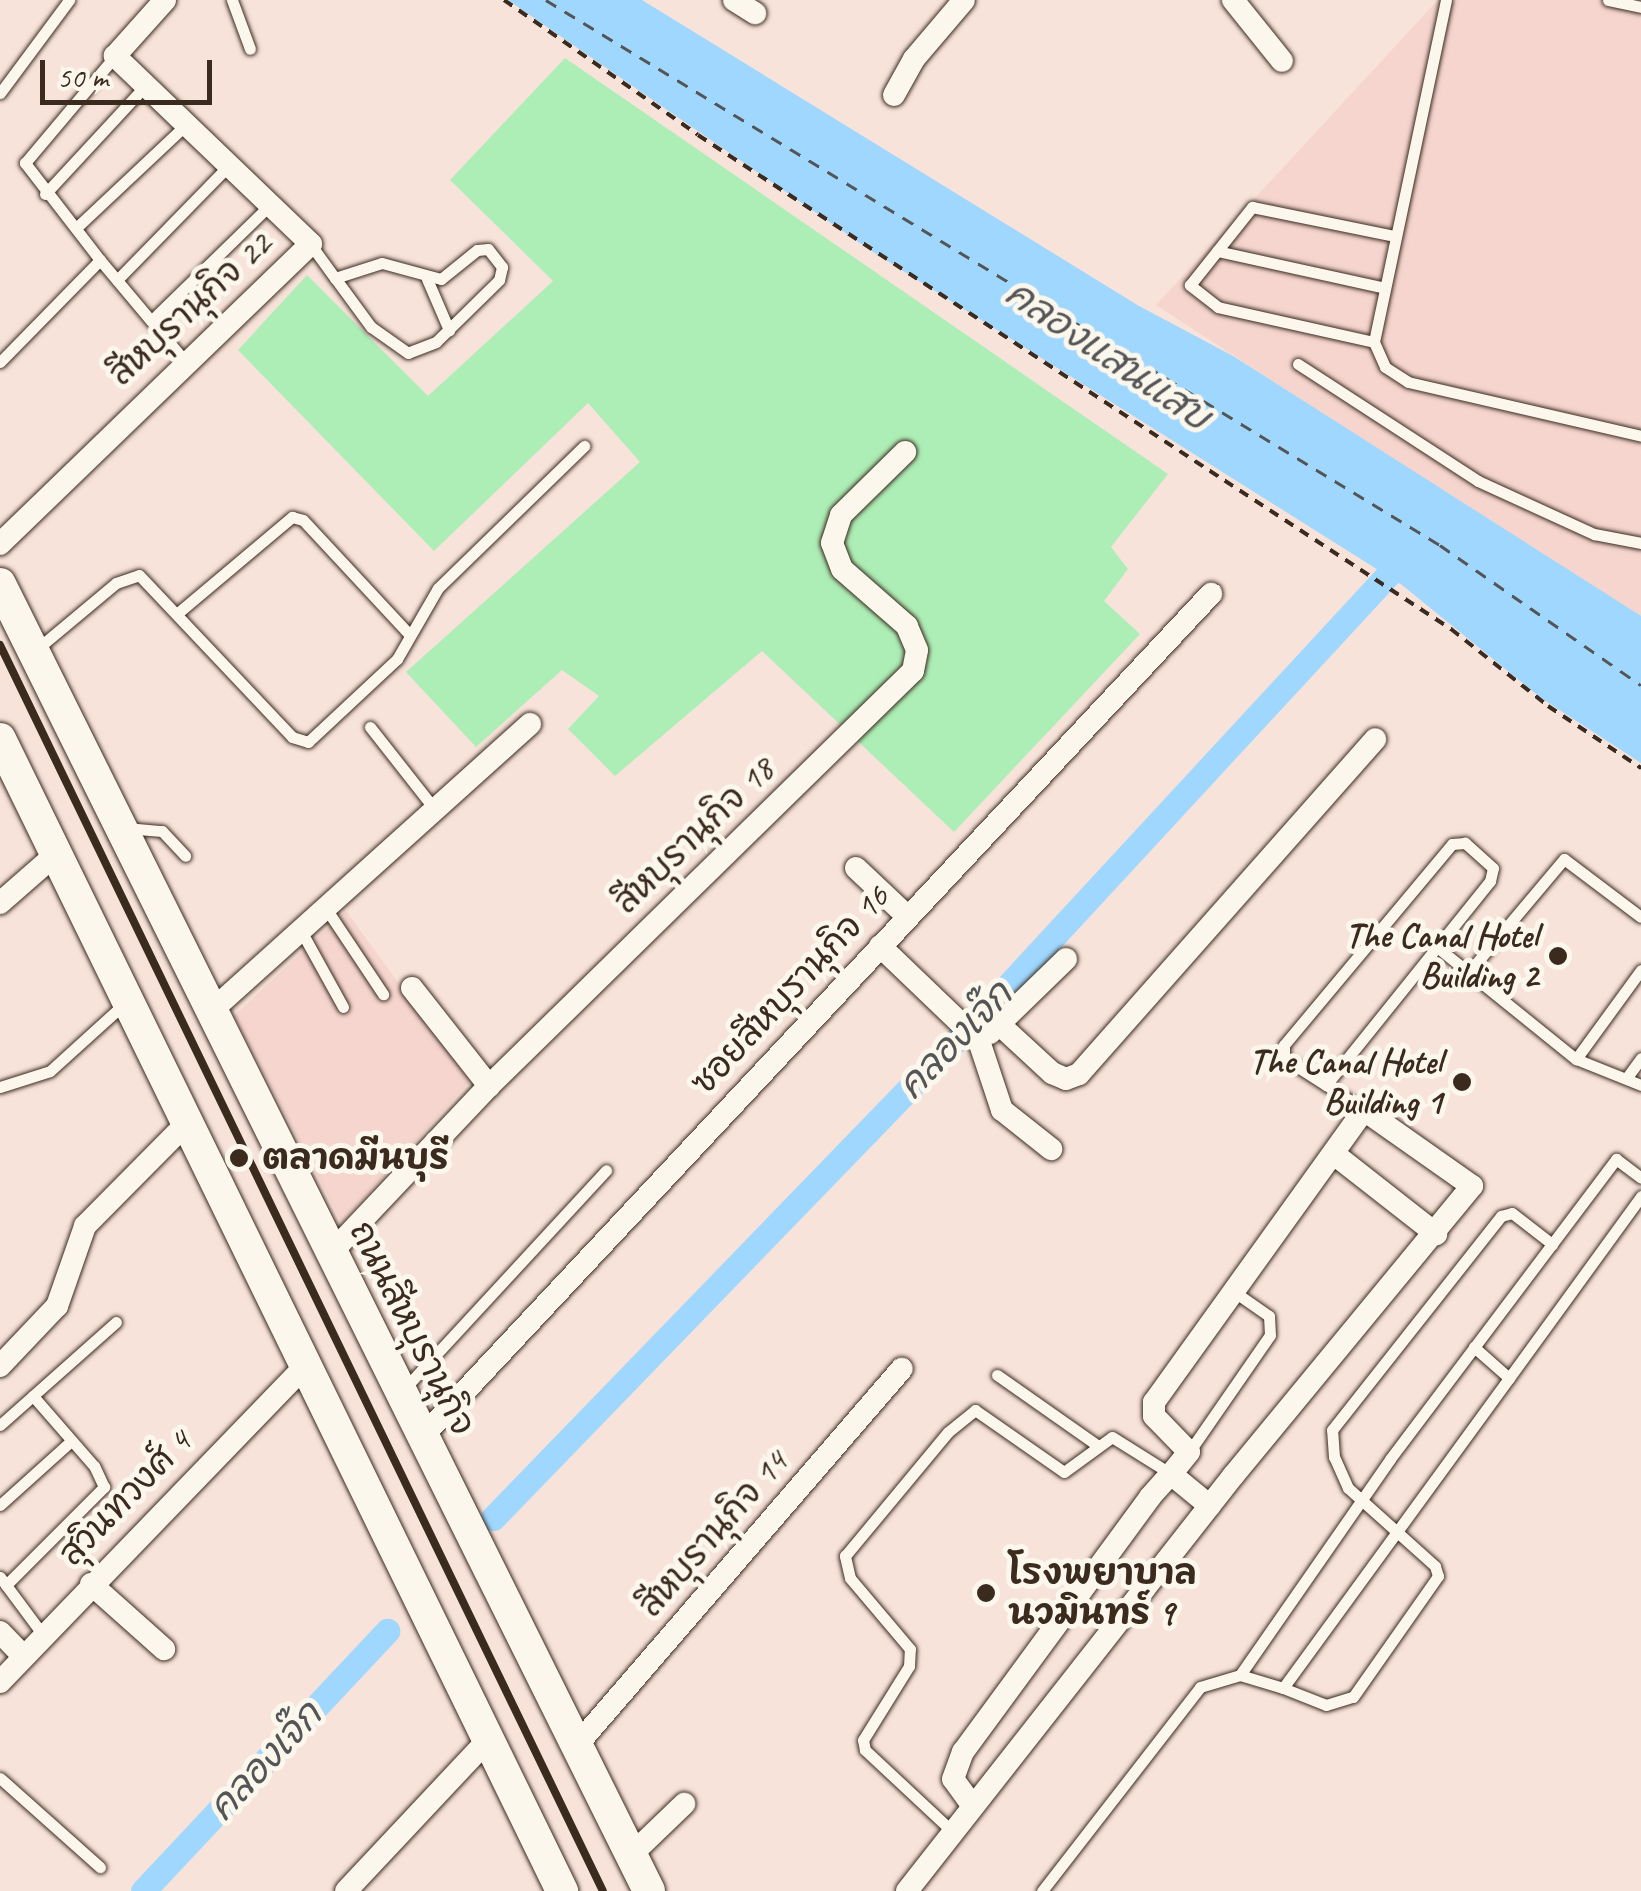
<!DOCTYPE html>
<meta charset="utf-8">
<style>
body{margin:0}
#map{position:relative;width:1641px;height:1891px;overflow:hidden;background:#f7e3da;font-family:Caveat,"Playpen Sans Thai",sans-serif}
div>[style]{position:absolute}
.built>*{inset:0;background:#f5d5ce}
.green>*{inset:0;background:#adeeb6}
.water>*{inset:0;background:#9fd7ff}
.canal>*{height:25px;margin:-12.5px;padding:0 12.5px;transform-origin:12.5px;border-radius:12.5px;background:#9fd7ff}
.ferry>*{height:2.5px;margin-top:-1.25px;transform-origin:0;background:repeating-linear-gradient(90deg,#545556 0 12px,transparent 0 22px)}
.path>*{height:4px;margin-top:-2px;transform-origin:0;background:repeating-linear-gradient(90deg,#3b2a1e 0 10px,transparent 0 18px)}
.roads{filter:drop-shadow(0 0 2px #3b2a1e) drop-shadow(0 0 2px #3b2a1e)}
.lane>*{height:11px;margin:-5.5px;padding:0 5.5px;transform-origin:5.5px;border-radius:5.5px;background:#fbf7ec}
.street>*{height:22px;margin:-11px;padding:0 11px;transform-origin:11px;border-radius:11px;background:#fbf7ec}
.secondary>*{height:32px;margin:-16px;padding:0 16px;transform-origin:16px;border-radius:16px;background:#fbf7ec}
.rail>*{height:8px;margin:-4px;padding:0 4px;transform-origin:4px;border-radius:4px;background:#3b2a1e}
.dots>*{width:28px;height:28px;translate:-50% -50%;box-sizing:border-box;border:5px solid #fbf7ec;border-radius:50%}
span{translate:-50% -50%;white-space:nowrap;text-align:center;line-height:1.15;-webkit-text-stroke:10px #fbf7ec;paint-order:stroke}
.street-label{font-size:35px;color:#3b2a1e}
.poi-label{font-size:35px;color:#3b2a1e;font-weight:700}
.right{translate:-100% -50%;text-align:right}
.left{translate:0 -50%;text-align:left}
.water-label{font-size:38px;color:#545556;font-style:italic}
.scale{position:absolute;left:40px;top:60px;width:172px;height:45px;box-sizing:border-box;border:5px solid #3b2a1e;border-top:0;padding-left:12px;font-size:30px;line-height:35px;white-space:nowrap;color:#3b2a1e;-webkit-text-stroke:8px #fbf7ec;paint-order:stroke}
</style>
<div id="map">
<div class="built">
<div style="clip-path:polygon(1438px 0,1641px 0,1641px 621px,1156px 305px)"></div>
<div style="clip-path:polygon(346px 911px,470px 1081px,342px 1223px,234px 1016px)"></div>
</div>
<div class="green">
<div style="clip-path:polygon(565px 58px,1168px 474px,1111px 547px,1128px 569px,1104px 601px,1140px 634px,954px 832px,762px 651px,615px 776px,568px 729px,599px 696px,562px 670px,476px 747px,406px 672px,640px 462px,588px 403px,434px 551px,238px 350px,307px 275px,428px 396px,553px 281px,450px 180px)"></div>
</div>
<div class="water">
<div style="clip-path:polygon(508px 0,642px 0,1139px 306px,1233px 356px,1641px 616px,1641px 763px,1541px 698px,1402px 585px,870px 250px)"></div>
</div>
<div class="canal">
<div style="left:493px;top:1518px;width:716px;rotate:-45.91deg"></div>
<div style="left:991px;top:1004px;width:614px;rotate:-47.24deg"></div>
<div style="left:143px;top:1891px;width:357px;rotate:-46.8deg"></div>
</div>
<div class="ferry">
<div style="left:546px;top:0;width:1047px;rotate:31.37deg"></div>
<div style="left:1440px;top:545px;width:245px;rotate:34.9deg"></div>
</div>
<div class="path">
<div style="left:504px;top:0;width:236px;rotate:34.8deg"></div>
<div style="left:698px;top:135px;width:901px;rotate:33.27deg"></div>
<div style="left:1451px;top:629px;width:124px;rotate:38.4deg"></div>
<div style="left:1548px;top:706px;width:112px;rotate:33.7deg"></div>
</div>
<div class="roads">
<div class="lane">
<div style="left:232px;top:0;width:52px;rotate:69.8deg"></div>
<div style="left:1446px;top:0;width:349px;rotate:101.9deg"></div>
<div style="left:1374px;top:342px;width:27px;rotate:66deg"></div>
<div style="left:1385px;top:367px;width:27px;rotate:33deg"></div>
<div style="left:1408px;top:382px;width:239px;rotate:13deg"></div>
<div style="left:1608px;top:0;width:34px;rotate:12deg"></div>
<div style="left:0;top:93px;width:116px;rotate:-53.4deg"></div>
<div style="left:45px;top:194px;width:149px;rotate:-47.2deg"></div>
<div style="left:76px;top:228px;width:154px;rotate:-43.2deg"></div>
<div style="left:311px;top:245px;width:41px;rotate:54deg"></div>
<div style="left:488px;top:249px;width:23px;rotate:52deg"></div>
<div style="left:502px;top:267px;width:13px;rotate:103deg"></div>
<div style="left:499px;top:280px;width:88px;rotate:135.5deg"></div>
<div style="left:436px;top:342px;width:30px;rotate:159deg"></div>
<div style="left:408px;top:353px;width:45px;rotate:-144.9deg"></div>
<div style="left:371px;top:327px;width:61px;rotate:-126.3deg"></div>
<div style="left:335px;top:278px;width:49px;rotate:-17.7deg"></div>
<div style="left:382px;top:263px;width:61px;rotate:15.2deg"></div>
<div style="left:441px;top:279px;width:46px;rotate:-38.9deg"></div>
<div style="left:477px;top:250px;width:11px;rotate:-5deg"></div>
<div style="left:1217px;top:251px;width:172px;rotate:12.4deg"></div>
<div style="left:100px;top:260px;width:123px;rotate:-127.7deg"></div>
<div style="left:25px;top:163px;width:140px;rotate:-49.9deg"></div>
<div style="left:427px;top:279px;width:56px;rotate:66.7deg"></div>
<div style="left:117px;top:280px;width:163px;rotate:-45.7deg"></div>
<div style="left:152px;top:320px;width:168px;rotate:-44.3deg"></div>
<div style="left:1374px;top:342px;width:160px;rotate:-167.4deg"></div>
<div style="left:1218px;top:307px;width:36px;rotate:-142deg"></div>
<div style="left:1190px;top:285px;width:100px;rotate:-51.5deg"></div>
<div style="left:1252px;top:207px;width:146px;rotate:11.5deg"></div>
<div style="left:0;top:362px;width:143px;rotate:-45.6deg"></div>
<div style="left:100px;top:260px;width:131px;rotate:50deg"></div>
<div style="left:1298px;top:364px;width:215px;rotate:33deg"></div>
<div style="left:1478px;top:481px;width:128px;rotate:24.6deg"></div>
<div style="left:1594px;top:534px;width:48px;rotate:10.8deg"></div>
<div style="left:179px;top:612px;width:148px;rotate:-40.1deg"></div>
<div style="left:292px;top:517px;width:11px;rotate:15deg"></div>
<div style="left:303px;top:520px;width:157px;rotate:47.1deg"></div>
<div style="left:37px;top:649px;width:103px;rotate:-39.9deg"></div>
<div style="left:116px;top:583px;width:24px;rotate:-19deg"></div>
<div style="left:139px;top:575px;width:223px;rotate:46.6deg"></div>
<div style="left:292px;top:737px;width:17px;rotate:17deg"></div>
<div style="left:308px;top:742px;width:122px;rotate:-43deg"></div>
<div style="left:397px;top:659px;width:82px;rotate:-60deg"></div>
<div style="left:438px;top:588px;width:204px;rotate:-44.2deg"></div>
<div style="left:370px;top:727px;width:102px;rotate:51.8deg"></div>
<div style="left:126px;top:828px;width:36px;rotate:5deg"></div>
<div style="left:162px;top:831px;width:34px;rotate:47deg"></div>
<div style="left:325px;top:907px;width:105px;rotate:56.3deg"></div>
<div style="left:300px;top:929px;width:89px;rotate:61.1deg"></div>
<div style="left:1437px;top:947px;width:179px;rotate:38.9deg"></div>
<div style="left:1576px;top:1059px;width:70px;rotate:21.8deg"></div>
<div style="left:1468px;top:973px;width:149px;rotate:-49.9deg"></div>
<div style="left:1564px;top:859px;width:96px;rotate:37deg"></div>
<div style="left:1576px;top:1059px;width:110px;rotate:-53.9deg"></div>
<div style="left:1628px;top:1076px;width:22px;rotate:-54deg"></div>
<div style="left:1326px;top:1085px;width:262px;rotate:-51.2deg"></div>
<div style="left:1490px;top:881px;width:13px;rotate:-77deg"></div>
<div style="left:1493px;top:868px;width:38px;rotate:-138deg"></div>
<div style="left:1465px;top:843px;width:13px;rotate:176deg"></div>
<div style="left:1452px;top:844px;width:262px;rotate:129.9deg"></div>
<div style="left:1284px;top:1045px;width:13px;rotate:90deg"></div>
<div style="left:1284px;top:1058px;width:50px;rotate:32.7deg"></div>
<div style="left:1326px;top:1085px;width:45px;rotate:33.3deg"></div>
<div style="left:0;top:1087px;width:52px;rotate:-17.7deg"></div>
<div style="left:50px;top:1071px;width:103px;rotate:-42.2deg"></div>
<div style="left:997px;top:1375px;width:122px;rotate:35deg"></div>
<div style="left:1509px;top:1378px;width:225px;rotate:-54deg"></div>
<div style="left:406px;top:1387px;width:295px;rotate:-47.3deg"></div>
<div style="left:0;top:1425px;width:155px;rotate:-41.6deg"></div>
<div style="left:1189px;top:1452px;width:142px;rotate:-55.3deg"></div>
<div style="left:1270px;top:1335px;width:19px;rotate:-93deg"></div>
<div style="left:1269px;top:1316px;width:39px;rotate:-145deg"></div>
<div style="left:0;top:1505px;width:96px;rotate:-42deg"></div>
<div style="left:0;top:1577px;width:72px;rotate:53.4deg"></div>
<div style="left:6px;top:1585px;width:139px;rotate:-45deg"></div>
<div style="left:104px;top:1487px;width:23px;rotate:-115deg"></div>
<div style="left:94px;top:1466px;width:93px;rotate:-131.1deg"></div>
<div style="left:1240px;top:1675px;width:263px;rotate:-55.2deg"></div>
<div style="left:1390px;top:1459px;width:376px;rotate:-53deg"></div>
<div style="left:1616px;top:1159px;width:31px;rotate:37deg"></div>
<div style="left:1283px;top:1688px;width:46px;rotate:21.6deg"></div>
<div style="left:1326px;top:1705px;width:28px;rotate:-17deg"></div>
<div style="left:1353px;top:1697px;width:148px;rotate:-54.9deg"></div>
<div style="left:1438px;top:1576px;width:10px;rotate:-107deg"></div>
<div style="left:1435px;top:1566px;width:117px;rotate:-138.1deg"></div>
<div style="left:1348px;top:1488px;width:34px;rotate:-114deg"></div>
<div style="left:1334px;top:1457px;width:27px;rotate:-94deg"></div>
<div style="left:1332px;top:1430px;width:273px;rotate:-51.7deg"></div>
<div style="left:1501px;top:1216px;width:11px;rotate:-15deg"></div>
<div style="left:1512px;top:1213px;width:51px;rotate:37.8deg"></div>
<div style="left:0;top:1778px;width:134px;rotate:41.7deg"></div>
<div style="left:954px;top:1833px;width:122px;rotate:-137deg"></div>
<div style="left:865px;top:1750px;width:10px;rotate:-101deg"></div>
<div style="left:863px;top:1740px;width:87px;rotate:-58.1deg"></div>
<div style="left:909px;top:1666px;width:17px;rotate:-87deg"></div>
<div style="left:910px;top:1649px;width:93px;rotate:-130.2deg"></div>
<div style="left:850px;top:1578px;width:23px;rotate:-103deg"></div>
<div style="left:845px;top:1556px;width:161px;rotate:-50.3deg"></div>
<div style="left:948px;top:1432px;width:35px;rotate:-39deg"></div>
<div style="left:975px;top:1410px;width:108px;rotate:34.9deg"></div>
<div style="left:1064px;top:1472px;width:59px;rotate:-36.1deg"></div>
<div style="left:1112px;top:1437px;width:70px;rotate:32.1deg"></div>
<div style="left:1042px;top:1891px;width:258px;rotate:-52.2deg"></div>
<div style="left:1200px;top:1687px;width:42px;rotate:-16.7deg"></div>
<div style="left:1240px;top:1675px;width:45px;rotate:16.8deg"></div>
<div style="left:1283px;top:1688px;width:384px;rotate:-53.9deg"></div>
<div style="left:1509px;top:1378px;width:47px;rotate:-138.5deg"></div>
</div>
<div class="street">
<div style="left:734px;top:0;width:25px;rotate:32deg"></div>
<div style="left:1233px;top:0;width:78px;rotate:51.2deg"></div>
<div style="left:894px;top:95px;width:41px;rotate:-60.9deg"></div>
<div style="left:914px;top:59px;width:77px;rotate:-49.7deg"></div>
<div style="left:0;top:544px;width:432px;rotate:-44deg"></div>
<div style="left:311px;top:244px;width:272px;rotate:-136.2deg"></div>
<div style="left:115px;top:56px;width:75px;rotate:-48.2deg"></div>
<div style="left:856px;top:868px;width:71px;rotate:43.3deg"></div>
<div style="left:0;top:903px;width:74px;rotate:-41.2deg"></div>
<div style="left:880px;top:946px;width:137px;rotate:43.8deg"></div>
<div style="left:979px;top:1041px;width:73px;rotate:71.6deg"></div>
<div style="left:1002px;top:1110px;width:63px;rotate:38.5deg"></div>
<div style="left:412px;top:988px;width:125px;rotate:51.8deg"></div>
<div style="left:209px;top:1013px;width:432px;rotate:-42deg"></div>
<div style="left:1000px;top:1025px;width:71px;rotate:42.7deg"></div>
<div style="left:1052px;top:1073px;width:15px;rotate:23deg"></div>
<div style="left:1066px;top:1079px;width:14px;rotate:-21deg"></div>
<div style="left:1079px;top:1074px;width:447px;rotate:-48.5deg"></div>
<div style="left:990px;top:1033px;width:106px;rotate:-44.2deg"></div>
<div style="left:1334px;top:1154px;width:130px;rotate:38.1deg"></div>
<div style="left:330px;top:1254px;width:231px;rotate:-46.6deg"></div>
<div style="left:489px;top:1086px;width:593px;rotate:-44.39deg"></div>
<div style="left:913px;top:671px;width:21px;rotate:-79deg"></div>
<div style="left:917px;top:650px;width:26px;rotate:-113deg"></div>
<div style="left:907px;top:626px;width:86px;rotate:-138.8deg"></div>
<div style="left:842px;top:569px;width:28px;rotate:-111deg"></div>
<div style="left:832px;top:543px;width:29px;rotate:-72deg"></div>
<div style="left:841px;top:515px;width:90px;rotate:-44.5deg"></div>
<div style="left:0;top:1366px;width:83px;rotate:-46.5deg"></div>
<div style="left:57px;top:1306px;width:85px;rotate:-70.7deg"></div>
<div style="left:85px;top:1226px;width:142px;rotate:-45.3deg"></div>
<div style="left:422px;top:1437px;width:1155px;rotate:-46.9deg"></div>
<div style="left:91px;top:1584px;width:98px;rotate:41.7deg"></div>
<div style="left:0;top:1632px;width:33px;rotate:46deg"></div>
<div style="left:0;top:1682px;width:439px;rotate:-46deg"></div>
<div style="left:577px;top:1745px;width:497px;rotate:-49.2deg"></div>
<div style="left:972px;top:1805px;width:32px;rotate:-126deg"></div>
<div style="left:953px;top:1779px;width:29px;rotate:-70deg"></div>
<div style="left:963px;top:1752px;width:316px;rotate:-53.7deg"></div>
<div style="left:1150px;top:1497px;width:31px;rotate:-48deg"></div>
<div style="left:1171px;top:1474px;width:50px;rotate:39.4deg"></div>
<div style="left:631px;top:1855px;width:74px;rotate:-43.9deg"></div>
<div style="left:346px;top:1891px;width:207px;rotate:-46.8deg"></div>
<div style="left:907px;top:1891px;width:528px;rotate:-51.85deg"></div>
<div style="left:1233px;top:1476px;width:376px;rotate:-50.5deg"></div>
<div style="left:1472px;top:1186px;width:132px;rotate:-144.9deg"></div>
<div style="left:1364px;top:1110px;width:360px;rotate:125.7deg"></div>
<div style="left:1154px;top:1402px;width:14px;rotate:90deg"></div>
<div style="left:1154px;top:1416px;width:50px;rotate:45.8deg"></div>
<div style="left:1189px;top:1452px;width:28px;rotate:129deg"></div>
</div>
<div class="secondary">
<div style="left:0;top:584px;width:1459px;rotate:63.59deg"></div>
<div style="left:0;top:739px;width:1282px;rotate:63.99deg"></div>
</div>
</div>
<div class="rail">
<div style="left:0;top:645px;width:1384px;rotate:64.18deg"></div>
</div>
<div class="dots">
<div style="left:1558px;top:956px;background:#3b2a1e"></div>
<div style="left:1462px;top:1082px;background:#3b2a1e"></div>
<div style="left:239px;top:1158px;background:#3b2a1e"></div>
<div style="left:986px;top:1593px;background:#3b2a1e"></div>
</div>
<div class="street-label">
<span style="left:190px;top:309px;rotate:-43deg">สีหบุรานุกิจ 22</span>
<span style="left:694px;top:836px;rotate:-44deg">สีหบุรานุกิจ 18</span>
<span style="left:790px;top:990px;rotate:-47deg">ซอยสีหบุรานุกิจ 16</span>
<span style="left:412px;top:1328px;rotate:63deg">ถนนสีหบุรานุกิจ</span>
<span style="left:125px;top:1498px;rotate:-46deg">สุวินทวงศ์ 4</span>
<span style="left:713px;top:1534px;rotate:-49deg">สีหบุรานุกิจ 14</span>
</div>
<div class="poi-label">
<span class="right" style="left:1538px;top:956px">The Canal Hotel<br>Building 2</span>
<span class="right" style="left:1442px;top:1082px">The Canal Hotel<br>Building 1</span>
<span class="left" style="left:262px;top:1158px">ตลาดมีนบุรี</span>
<span class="left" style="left:1008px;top:1593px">โรงพยาบาล<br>นวมินทร์ 9</span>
</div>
<div class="water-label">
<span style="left:1108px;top:355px;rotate:34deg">คลองแสนแสบ</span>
<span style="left:955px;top:1040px;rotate:-46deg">คลองเจ๊ก</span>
<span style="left:265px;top:1761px;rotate:-47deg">คลองเจ๊ก</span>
</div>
<div class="scale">50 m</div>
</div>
